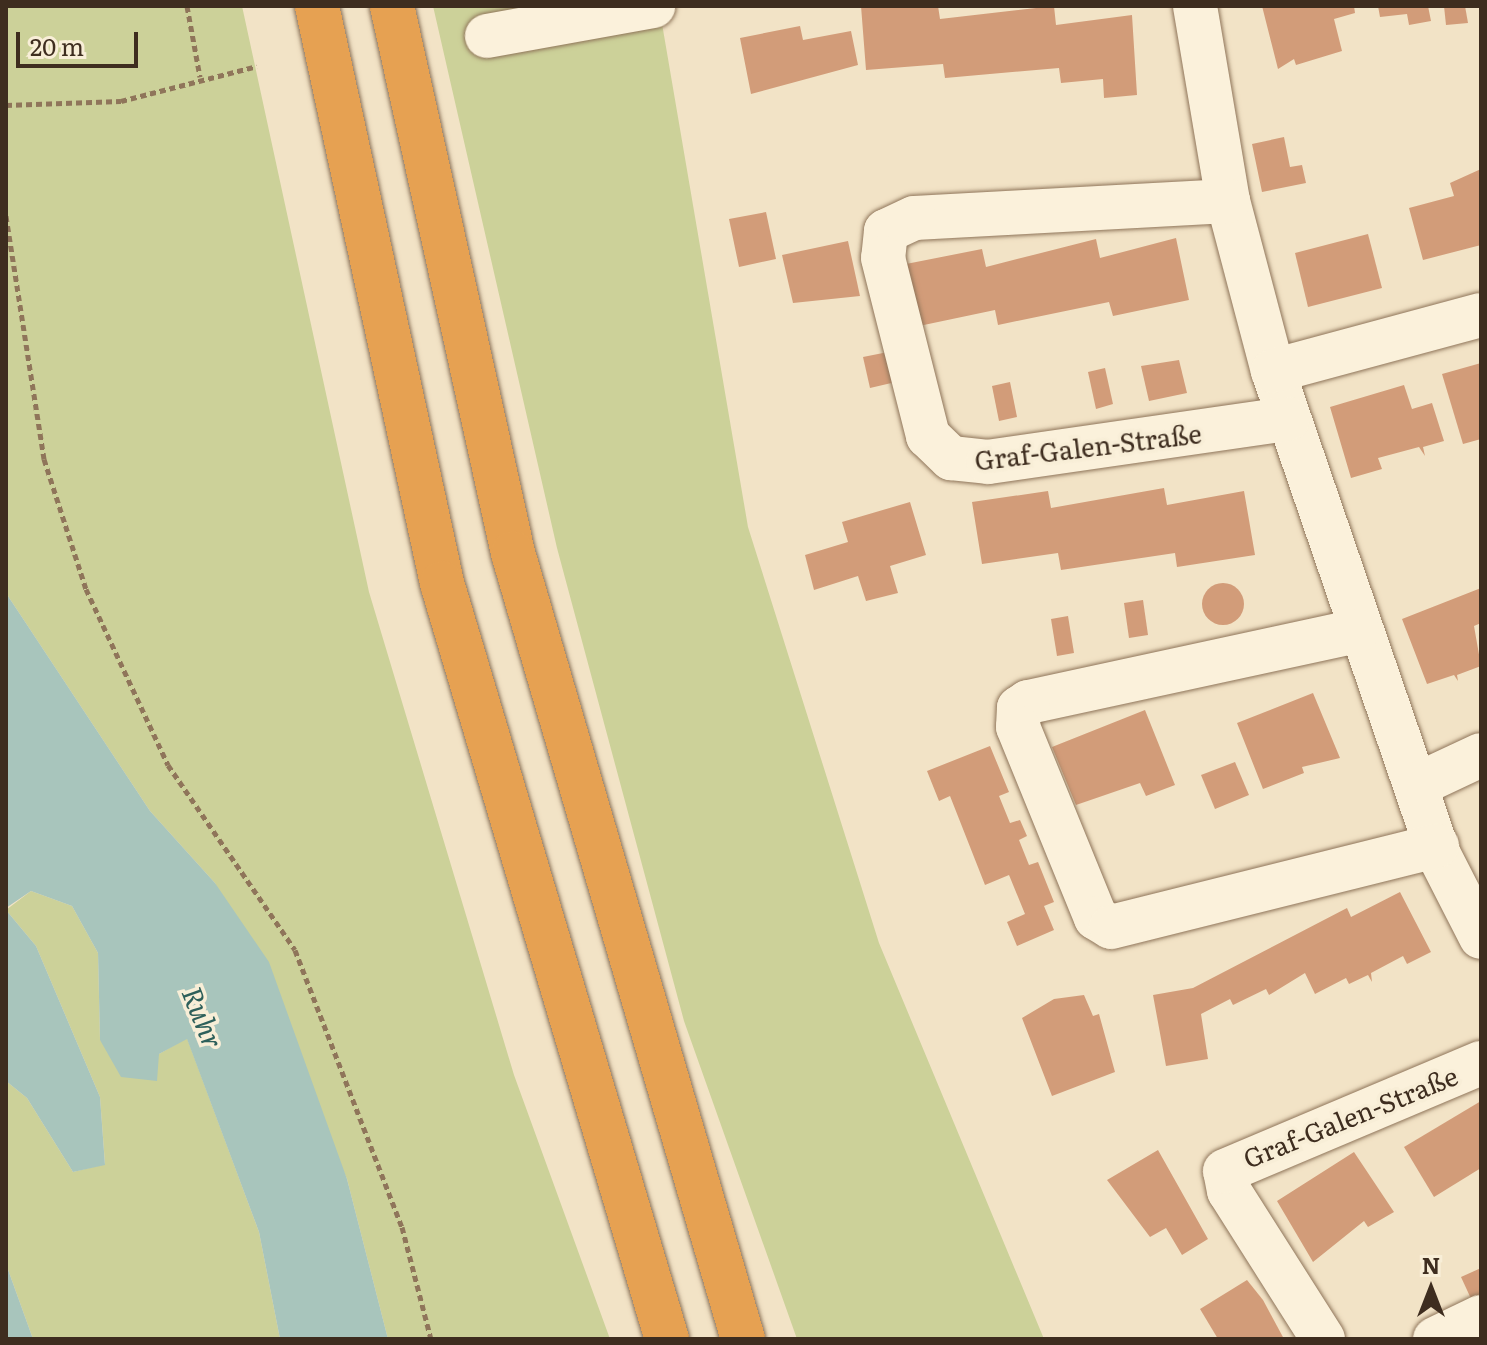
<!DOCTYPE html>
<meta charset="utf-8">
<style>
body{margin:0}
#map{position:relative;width:1487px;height:1345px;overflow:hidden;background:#f2e3c6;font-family:Literata,serif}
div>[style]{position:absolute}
.green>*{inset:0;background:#ccd199}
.water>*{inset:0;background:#a8c5bc}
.building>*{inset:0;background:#d29c79}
.round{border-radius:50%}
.path>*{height:5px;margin-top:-2.5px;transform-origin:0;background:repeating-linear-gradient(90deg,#8f755a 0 6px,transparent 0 10px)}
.roads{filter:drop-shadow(0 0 2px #8f755a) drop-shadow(0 0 2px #8f755a)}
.minor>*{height:44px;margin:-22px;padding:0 22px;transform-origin:22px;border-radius:22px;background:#fbf1db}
.highway>*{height:44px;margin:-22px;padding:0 22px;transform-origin:22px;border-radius:22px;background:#e6a152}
span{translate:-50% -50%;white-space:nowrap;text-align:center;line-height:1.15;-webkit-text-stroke:7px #f8eed7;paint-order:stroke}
.street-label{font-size:26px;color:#3e2d1f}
.water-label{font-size:28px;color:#2d5f5a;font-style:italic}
.frame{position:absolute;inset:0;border:8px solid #3e2d1f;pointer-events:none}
.north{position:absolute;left:1391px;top:1249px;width:80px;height:80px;-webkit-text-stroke:6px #f8eed7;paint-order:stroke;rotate:0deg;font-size:22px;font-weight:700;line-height:32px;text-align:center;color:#3e2d1f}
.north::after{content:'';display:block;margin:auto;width:28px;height:36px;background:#3e2d1f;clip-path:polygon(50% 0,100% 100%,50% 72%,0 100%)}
.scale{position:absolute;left:16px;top:32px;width:122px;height:36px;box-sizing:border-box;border:4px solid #3e2d1f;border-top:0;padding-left:10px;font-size:24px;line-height:28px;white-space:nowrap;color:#3e2d1f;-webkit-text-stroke:6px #f8eed7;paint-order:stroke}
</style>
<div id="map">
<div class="green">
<div style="clip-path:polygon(6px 6px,242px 6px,369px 592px,514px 1075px,610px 1339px,388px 1339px,347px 1179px,215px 883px,150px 811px,6px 593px)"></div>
<div style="clip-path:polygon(433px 6px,659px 6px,748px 527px,879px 943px,1044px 1339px,797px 1339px,684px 1021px,557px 548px)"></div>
<div style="clip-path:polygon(31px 891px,72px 906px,98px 953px,100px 1040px,159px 1054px,187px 1038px,259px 1232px,280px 1339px,33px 1339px,6px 1264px,6px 1081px,27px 1098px,73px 1172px,105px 1164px,100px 1097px,36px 946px,6px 910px)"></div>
</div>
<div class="water">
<div style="clip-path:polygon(6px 593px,150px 811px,215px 883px,269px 962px,347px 1179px,388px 1339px,280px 1339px,259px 1232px,187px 1039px,159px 1054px,157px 1081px,121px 1077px,100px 1040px,98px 953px,72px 906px,31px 891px,6px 908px)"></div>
<div style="clip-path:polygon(6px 910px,36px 946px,100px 1097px,105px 1165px,73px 1172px,27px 1098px,6px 1081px)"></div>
<div style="clip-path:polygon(6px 1264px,33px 1339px,6px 1339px)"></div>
</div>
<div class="building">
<div style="clip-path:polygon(861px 6px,938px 6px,940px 19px,1054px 6px,1056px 25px,1132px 15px,1137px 95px,1104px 98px,1103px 79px,1061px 83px,1059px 68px,945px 78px,943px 64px,866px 70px)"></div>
<div style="clip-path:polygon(1262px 6px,1354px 6px,1355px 13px,1334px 19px,1342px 51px,1296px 65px,1294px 59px,1278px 69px)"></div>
<div style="clip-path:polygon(1378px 6px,1428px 6px,1431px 21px,1409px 25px,1407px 14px,1380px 17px)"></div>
<div style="clip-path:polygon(1444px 6px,1465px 6px,1468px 23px,1446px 25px)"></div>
<div style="clip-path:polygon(800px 26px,803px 40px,851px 31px,858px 65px,751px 94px,740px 38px)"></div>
<div style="clip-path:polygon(1284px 137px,1290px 167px,1302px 165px,1306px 183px,1262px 192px,1252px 144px)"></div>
<div style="clip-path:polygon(1481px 169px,1481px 245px,1423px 260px,1409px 208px,1454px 196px,1450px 183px)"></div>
<div style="clip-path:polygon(766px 212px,776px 259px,739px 267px,729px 219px)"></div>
<div style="clip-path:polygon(1368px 234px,1382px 288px,1308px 307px,1295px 253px)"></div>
<div style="clip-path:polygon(1176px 238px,1189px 300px,1113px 316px,1109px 302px,998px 325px,995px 310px,919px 326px,906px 264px,982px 249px,986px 267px,1096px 239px,1100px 258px)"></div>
<div style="clip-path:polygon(848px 241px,860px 296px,793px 303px,782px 255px)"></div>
<div style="clip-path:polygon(893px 351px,900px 381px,870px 388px,863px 357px)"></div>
<div style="clip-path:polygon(1179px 360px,1187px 393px,1149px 401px,1141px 366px)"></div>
<div style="clip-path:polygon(1481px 363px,1481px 439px,1463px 444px,1442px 374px)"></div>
<div style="clip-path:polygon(1105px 368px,1113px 404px,1096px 409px,1088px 372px)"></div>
<div style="clip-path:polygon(1010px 382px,1017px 417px,999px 421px,992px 386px)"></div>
<div style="clip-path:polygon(1404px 385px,1412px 409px,1432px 403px,1444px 441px,1423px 447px,1425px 456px,1419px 447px,1378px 458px,1382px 469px,1351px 478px,1330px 407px)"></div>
<div style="clip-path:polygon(1164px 488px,1167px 505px,1244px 491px,1255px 555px,1177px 567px,1175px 553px,1061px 570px,1058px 553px,982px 564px,972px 502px,1048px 491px,1051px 508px)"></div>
<div style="clip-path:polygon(910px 502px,926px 555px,890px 566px,898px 593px,866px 601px,858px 576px,814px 590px,805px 555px,848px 542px,842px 522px)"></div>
<div class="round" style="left:1202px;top:583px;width:42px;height:42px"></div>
<div style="clip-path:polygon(1481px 588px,1481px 623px,1474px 626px,1481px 666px,1457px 675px,1458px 681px,1454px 675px,1427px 684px,1402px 619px)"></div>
<div style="clip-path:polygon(1143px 600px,1148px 635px,1129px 638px,1124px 603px)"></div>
<div style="clip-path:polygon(1068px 616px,1074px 653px,1057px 656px,1051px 619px)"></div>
<div style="clip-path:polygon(1313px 693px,1340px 758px,1302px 767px,1304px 773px,1263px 789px,1237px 723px)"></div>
<div style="clip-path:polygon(1145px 710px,1175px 785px,1146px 796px,1140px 783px,1076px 805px,1052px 747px)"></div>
<div style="clip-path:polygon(990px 746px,1009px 792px,999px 796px,1010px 823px,1020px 820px,1027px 836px,1019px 840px,1029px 865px,1038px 862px,1054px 902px,1044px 906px,1054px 930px,1017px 946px,1007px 922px,1025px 914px,1009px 875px,985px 885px,950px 796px,939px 801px,927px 771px)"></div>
<div style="clip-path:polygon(1235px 762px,1249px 795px,1215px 809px,1201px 775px)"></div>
<div style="clip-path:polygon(1400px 892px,1431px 952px,1407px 964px,1403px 956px,1371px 973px,1372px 982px,1368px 975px,1349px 984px,1346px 978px,1315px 994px,1305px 973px,1269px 995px,1266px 989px,1233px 1005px,1230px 999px,1201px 1014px,1208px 1059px,1166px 1066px,1153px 995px,1193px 988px,1347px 908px,1351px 917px)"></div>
<div style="clip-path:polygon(1084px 995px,1093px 1016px,1099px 1014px,1115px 1072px,1052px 1096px,1022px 1018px,1054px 999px)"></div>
<div style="clip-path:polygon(1481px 1101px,1481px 1168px,1434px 1197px,1404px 1147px)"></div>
<div style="clip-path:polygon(1158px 1150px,1208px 1239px,1182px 1255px,1166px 1228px,1150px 1237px,1107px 1180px)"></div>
<div style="clip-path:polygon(1354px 1152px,1394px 1212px,1368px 1227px,1364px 1221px,1313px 1262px,1277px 1201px)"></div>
<div style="clip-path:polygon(1481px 1268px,1481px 1299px,1473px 1303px,1461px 1277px)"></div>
<div style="clip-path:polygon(1247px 1280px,1263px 1300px,1284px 1339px,1218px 1339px,1200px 1309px)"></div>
</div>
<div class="path">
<div style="left:187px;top:6px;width:72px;rotate:79.6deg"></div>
<div style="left:6px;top:105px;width:115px;rotate:-2deg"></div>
<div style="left:121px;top:101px;width:140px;rotate:-14.4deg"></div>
<div style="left:6px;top:216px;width:246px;rotate:81.1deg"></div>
<div style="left:44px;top:459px;width:137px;rotate:72.1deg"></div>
<div style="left:86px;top:589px;width:194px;rotate:65deg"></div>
<div style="left:168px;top:765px;width:224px;rotate:55.5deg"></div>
<div style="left:295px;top:950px;width:297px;rotate:68.9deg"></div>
<div style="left:402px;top:1227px;width:116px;rotate:75.5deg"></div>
</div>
<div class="roads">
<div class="minor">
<div style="left:1195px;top:6px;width:198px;rotate:80.4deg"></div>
<div style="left:1228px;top:201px;width:176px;rotate:75.2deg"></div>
<div style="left:1273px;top:371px;width:512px;rotate:71.07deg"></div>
<div style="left:1439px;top:855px;width:92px;rotate:62.9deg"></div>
<div style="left:487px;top:36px;width:169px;rotate:-10.2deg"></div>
<div style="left:1228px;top:201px;width:314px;rotate:176.9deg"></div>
<div style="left:914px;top:218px;width:31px;rotate:155deg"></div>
<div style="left:886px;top:231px;width:27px;rotate:96deg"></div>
<div style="left:883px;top:258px;width:184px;rotate:75.8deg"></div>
<div style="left:928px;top:436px;width:32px;rotate:44deg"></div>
<div style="left:951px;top:458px;width:37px;rotate:6deg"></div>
<div style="left:988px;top:462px;width:303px;rotate:-8.2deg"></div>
<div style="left:1273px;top:371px;width:215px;rotate:-15.1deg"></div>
<div style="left:1357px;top:631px;width:337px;rotate:167.8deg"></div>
<div style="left:1028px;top:702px;width:11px;rotate:146deg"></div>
<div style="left:1019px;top:708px;width:19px;rotate:93deg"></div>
<div style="left:1018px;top:727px;width:206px;rotate:67.8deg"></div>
<div style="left:1096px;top:918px;width:17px;rotate:31deg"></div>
<div style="left:1111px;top:927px;width:336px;rotate:-14deg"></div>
<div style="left:1419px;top:784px;width:68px;rotate:-25.1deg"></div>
<div style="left:1323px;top:1339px;width:175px;rotate:-122.4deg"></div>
<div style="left:1229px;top:1191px;width:20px;rotate:-101deg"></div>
<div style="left:1225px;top:1171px;width:278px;rotate:-22.9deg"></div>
<div style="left:1435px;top:1339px;width:51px;rotate:-25.6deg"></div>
</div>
<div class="highway">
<div style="left:317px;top:6px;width:590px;rotate:77.78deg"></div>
<div style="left:442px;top:583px;width:789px;rotate:73.43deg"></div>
<div style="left:392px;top:6px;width:560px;rotate:77.53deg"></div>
<div style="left:513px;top:553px;width:819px;rotate:73.69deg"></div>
</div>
</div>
<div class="street-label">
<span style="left:1088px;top:446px;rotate:-7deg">Graf-Galen-Straße</span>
<span style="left:1350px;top:1116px;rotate:-22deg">Graf-Galen-Straße</span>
</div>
<div class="water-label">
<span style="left:204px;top:1017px;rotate:68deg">Ruhr</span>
</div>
<div class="frame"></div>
<div class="north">N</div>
<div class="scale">20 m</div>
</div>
